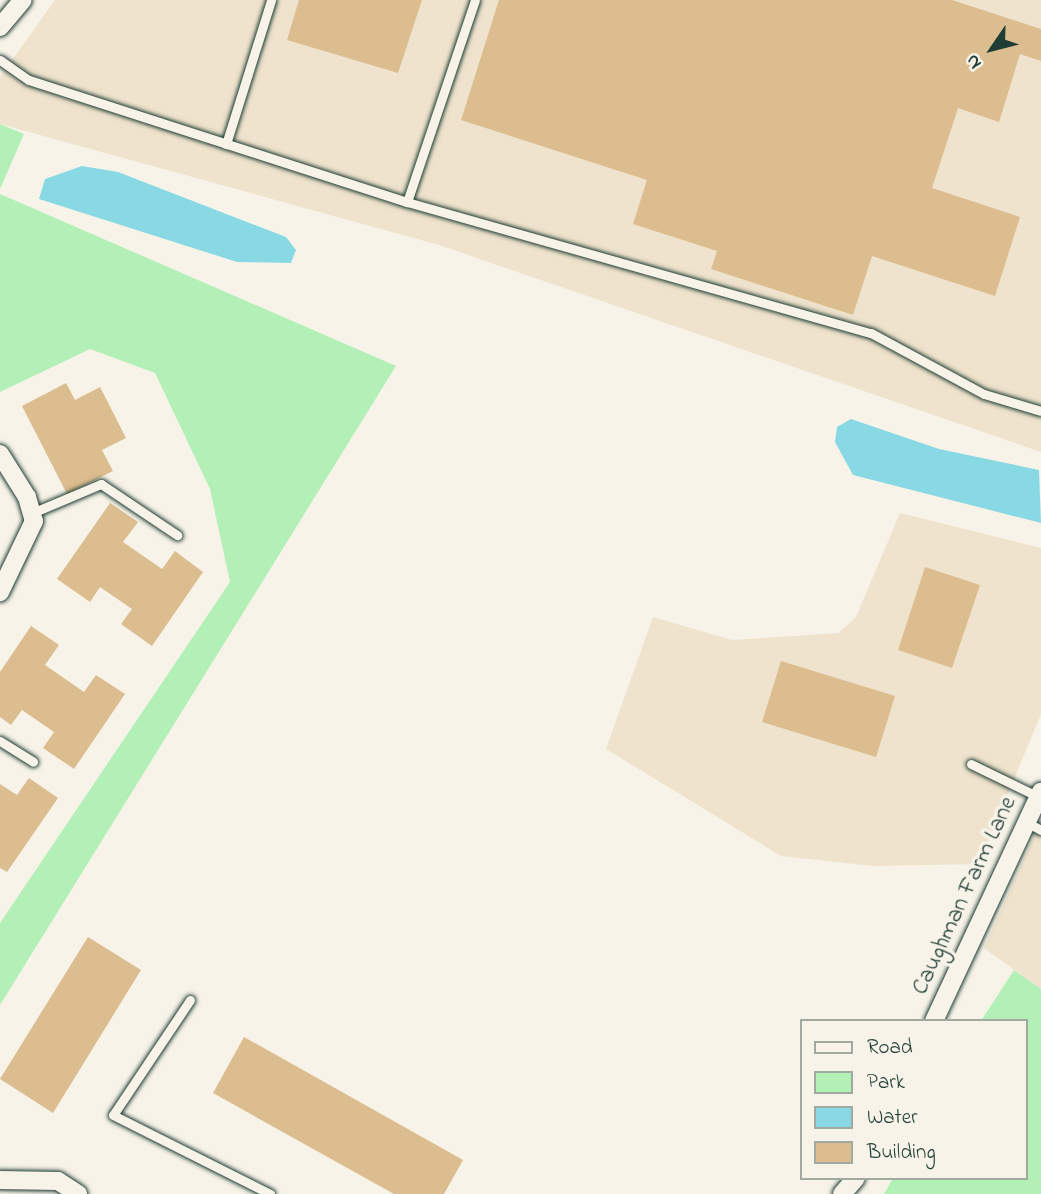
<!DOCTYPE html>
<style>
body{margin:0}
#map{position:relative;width:1041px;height:1194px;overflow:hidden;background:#f7f3e8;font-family:"Indie Flower",sans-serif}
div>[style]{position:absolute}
.built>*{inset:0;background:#efe3cd}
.green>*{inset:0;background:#b3f0b7}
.water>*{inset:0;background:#89d9e4}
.building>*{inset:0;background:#dcbd8f}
.roads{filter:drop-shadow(0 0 2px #1f3d34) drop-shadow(0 0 2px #1f3d34)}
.service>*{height:9px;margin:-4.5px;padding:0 4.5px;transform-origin:4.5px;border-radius:4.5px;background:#f7f3e8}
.minor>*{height:18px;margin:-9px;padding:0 9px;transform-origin:9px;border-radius:9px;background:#f7f3e8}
span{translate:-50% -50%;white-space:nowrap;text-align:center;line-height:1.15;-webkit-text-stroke:7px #f7f3e8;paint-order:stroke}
.street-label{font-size:24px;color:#1f3d34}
.legend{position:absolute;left:800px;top:1019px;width:228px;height:161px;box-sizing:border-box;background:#f7f3e8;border:2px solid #a1aaa0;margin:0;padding:9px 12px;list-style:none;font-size:21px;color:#1f3d34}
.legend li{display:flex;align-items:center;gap:14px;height:35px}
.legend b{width:35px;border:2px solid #a1aaa0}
.north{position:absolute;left:957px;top:14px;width:70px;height:70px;-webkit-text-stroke:5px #f7f3e8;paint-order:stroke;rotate:235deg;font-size:19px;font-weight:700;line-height:28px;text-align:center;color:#1f3d34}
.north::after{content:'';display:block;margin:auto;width:24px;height:32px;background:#1f3d34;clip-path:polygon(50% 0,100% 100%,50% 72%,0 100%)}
</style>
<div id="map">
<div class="built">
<div style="clip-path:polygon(55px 0,1041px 0,1041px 452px,439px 245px,0 124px,0 77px)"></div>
<div style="clip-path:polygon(900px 513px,1041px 548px,1041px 714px,979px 864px,873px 866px,781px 856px,606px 749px,653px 617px,732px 640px,839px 633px,856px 617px)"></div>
<div style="clip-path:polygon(1041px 821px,1041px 989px,984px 948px)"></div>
</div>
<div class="green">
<div style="clip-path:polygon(0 124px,24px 134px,0 189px)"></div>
<div style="clip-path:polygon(0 194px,396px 366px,0 1005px,0 923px,230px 582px,210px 489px,155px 373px,90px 349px,0 392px)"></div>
<div style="clip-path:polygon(1014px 970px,1041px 989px,1041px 1194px,884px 1194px,893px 1178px,1025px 1178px,1025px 1021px,981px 1021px)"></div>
</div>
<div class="water">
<div style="clip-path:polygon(82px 166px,118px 172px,286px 237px,296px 250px,291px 263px,237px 262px,39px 199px,45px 179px)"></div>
<div style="clip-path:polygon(851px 419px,939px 449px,1039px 470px,1041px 523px,853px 475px,835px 442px,837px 427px)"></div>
</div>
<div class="building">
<div style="clip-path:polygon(299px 0,422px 0,398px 73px,287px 40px)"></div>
<div style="clip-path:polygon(499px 0,952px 0,1041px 29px,1041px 61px,1020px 54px,999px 122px,958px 108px,932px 188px,1020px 217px,995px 296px,872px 256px,853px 315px,711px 269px,717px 251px,633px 224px,647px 180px,461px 120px)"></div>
<div style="clip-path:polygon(66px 383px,75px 400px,100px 387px,126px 438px,102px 450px,113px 471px,67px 494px,22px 406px)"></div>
<div style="clip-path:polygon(110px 503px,138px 522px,123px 542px,162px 569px,175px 551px,203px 572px,152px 646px,121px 624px,132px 609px,100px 587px,90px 602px,57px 579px)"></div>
<div style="clip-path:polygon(925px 567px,980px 585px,952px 668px,898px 650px)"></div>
<div style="clip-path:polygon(31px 626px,59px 645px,45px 665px,84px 692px,96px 675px,125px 694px,74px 769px,43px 748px,54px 732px,22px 710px,11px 725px,0 717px,0 672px)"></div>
<div style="clip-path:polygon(781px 661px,895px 696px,876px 757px,762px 722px)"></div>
<div style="clip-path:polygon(29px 778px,58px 798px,7px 872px,0 868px,0 784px,17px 795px)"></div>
<div style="clip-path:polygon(88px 937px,141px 970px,53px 1113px,0 1079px)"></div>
<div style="clip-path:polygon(244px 1037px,463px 1160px,444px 1194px,394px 1194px,213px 1093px)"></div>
</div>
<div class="roads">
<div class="service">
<div style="left:0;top:60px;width:35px;rotate:35deg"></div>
<div style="left:29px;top:80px;width:397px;rotate:17.9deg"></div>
<div style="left:407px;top:202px;width:482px;rotate:15.8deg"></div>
<div style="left:871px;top:333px;width:128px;rotate:28.4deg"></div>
<div style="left:984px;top:394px;width:59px;rotate:16.6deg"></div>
<div style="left:226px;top:144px;width:151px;rotate:-72.6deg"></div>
<div style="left:407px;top:202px;width:213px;rotate:-71.4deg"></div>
<div style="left:32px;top:513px;width:75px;rotate:-22.8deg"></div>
<div style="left:101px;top:484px;width:92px;rotate:33.9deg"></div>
<div style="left:0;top:741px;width:39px;rotate:32deg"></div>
<div style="left:971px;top:764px;width:76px;rotate:25.9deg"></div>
<div style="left:1026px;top:822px;width:17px;rotate:28deg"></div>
<div style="left:190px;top:1000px;width:138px;rotate:123.8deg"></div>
<div style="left:113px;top:1115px;width:176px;rotate:26.7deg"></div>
</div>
<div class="minor">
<div style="left:0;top:27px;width:35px;rotate:-50deg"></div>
<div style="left:0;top:454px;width:51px;rotate:57.9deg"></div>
<div style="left:27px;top:497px;width:25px;rotate:74deg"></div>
<div style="left:34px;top:521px;width:79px;rotate:115.6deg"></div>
<div style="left:934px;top:1021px;width:253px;rotate:-65deg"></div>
<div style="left:0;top:1180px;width:58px;rotate:1deg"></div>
<div style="left:58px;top:1181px;width:24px;rotate:33deg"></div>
<div style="left:842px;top:1194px;width:21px;rotate:-49deg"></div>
</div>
</div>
<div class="street-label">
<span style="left:965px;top:896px;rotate:-65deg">Caughman Farm Lane</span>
</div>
<ul class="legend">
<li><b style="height:9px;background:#f7f3e8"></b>Road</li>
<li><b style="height:19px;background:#b3f0b7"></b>Park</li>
<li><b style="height:19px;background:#89d9e4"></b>Water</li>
<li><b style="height:19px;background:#dcbd8f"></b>Building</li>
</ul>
<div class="north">N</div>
</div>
